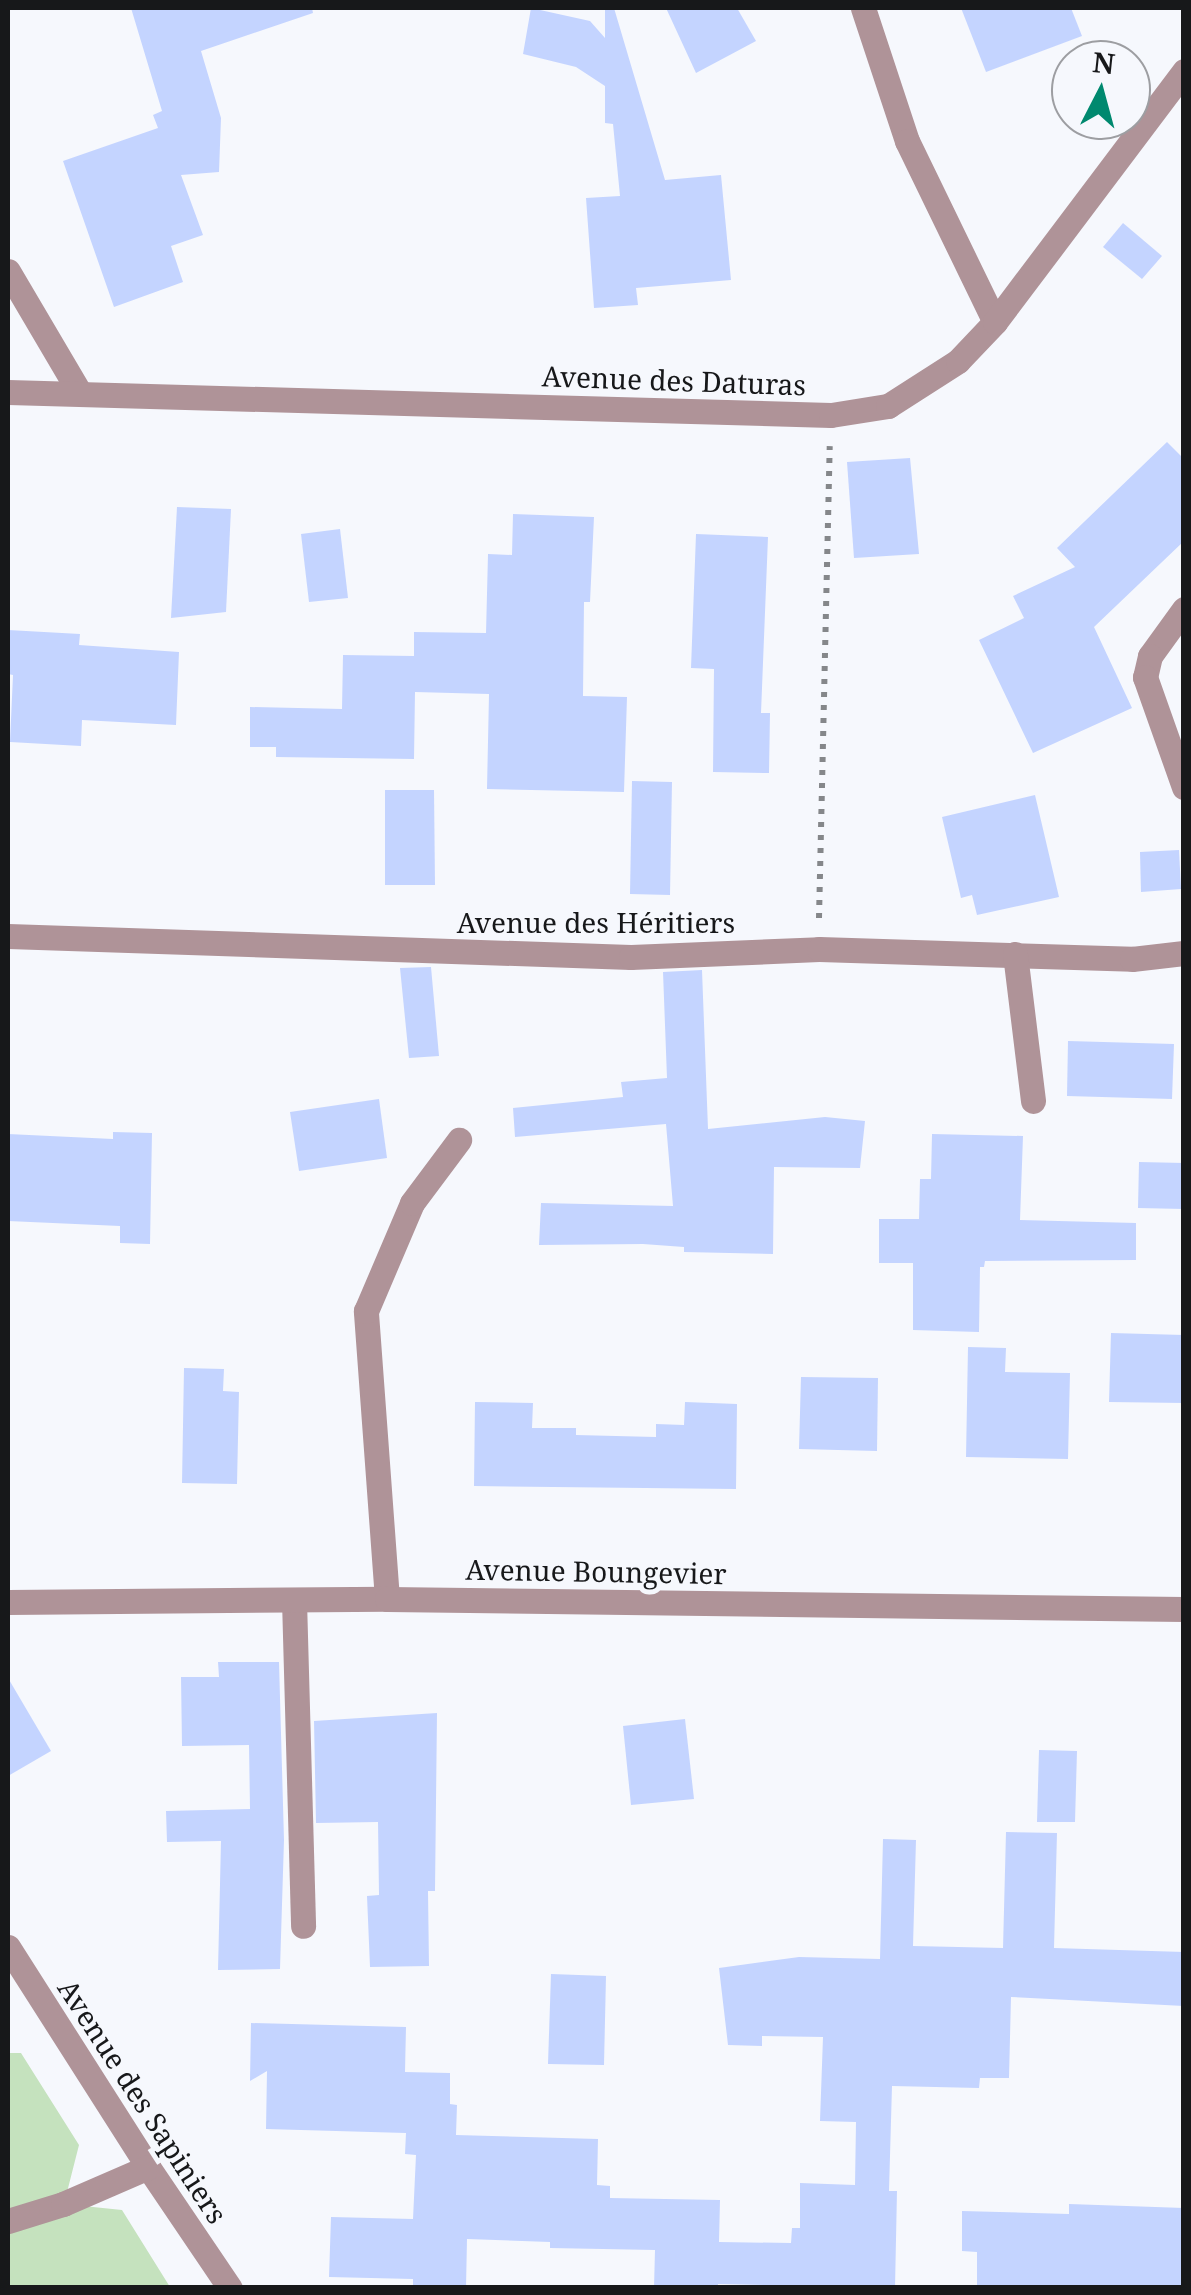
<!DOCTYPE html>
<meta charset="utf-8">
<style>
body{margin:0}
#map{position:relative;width:1191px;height:2295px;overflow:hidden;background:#f6f8fd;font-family:"Noto Serif",serif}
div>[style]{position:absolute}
.green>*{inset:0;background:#c5e2be}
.building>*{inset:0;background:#c4d4ff}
.path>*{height:6px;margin-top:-3px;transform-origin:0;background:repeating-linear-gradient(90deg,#85878a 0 5px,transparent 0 13px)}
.minor>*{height:25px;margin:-12.5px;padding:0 12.5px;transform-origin:12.5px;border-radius:12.5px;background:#af9398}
span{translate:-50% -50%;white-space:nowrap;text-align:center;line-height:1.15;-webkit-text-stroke:10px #f6f8fd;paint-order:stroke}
.street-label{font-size:28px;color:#17181a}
.frame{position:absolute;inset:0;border:10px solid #17181a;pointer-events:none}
.north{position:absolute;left:1051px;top:40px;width:100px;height:100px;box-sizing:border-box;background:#f6f8fd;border:2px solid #9d9ea2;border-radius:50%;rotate:6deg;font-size:28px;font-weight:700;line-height:40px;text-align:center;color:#17181a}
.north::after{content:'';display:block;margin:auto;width:35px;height:45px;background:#00896f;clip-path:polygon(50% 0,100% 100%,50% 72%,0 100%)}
</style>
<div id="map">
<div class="green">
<div style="clip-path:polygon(8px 2053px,21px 2053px,79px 2145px,64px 2204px,122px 2210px,170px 2287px,8px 2287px)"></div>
</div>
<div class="building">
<div style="clip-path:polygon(131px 8px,312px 8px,313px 13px,201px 51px,221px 118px,219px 172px,181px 175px,203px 235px,171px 246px,183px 282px,114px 307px,63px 161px,158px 128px,153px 115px,162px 111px)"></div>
<div style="clip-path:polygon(531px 8px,590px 21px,605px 38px,605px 8px,614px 8px,665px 180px,721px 175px,731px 280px,636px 288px,638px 305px,594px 308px,586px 198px,620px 196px,613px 124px,605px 123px,605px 86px,576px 67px,523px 54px)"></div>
<div style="clip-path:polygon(666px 8px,737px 8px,756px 41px,696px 73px)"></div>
<div style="clip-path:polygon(961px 8px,1071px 8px,1082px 36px,986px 72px)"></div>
<div style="clip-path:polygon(1123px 223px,1162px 256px,1142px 279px,1103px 247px)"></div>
<div style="clip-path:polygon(1167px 442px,1184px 459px,1184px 541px,1094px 627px,1132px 708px,1033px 753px,979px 640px,1024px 618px,1013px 596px,1075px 567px,1057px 548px)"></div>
<div style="clip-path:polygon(910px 458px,919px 554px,854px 558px,847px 462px)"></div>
<div style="clip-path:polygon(177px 507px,231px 509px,226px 612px,171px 618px)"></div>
<div style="clip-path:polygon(513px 514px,594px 517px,590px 602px,584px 602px,583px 696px,627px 697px,624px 792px,487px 789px,489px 694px,415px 692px,414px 759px,276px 757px,276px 747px,250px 747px,250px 707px,342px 709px,343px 655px,414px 656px,414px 632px,486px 633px,488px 554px,512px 555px)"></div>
<div style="clip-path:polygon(340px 529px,348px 598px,309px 602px,301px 534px)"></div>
<div style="clip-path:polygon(696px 534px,768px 537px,761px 713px,770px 713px,769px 773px,713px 772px,714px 669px,691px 668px)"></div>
<div style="clip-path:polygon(8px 630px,80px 634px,79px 645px,179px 652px,176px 725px,82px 720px,81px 746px,10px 742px,13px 675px,8px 674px)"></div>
<div style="clip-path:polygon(632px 781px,672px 782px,670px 895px,630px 894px)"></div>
<div style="clip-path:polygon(385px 790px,434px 790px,435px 885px,385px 885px)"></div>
<div style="clip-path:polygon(1035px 795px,1059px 897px,977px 915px,972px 895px,961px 898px,942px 817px)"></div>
<div style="clip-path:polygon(1179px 850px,1181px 889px,1141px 892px,1140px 852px)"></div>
<div style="clip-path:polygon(431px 967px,439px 1056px,409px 1058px,400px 968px)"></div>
<div style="clip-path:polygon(702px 970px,708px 1129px,825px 1117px,865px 1121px,860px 1168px,774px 1167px,773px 1254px,684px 1252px,684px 1247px,643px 1244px,539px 1245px,541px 1203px,673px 1206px,666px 1124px,515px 1137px,513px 1108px,623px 1097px,621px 1082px,667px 1078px,663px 972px)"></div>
<div style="clip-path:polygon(1068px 1041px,1174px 1044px,1172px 1099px,1067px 1096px)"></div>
<div style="clip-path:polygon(379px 1099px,387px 1158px,299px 1171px,290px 1112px)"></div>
<div style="clip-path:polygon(113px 1132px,152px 1133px,150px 1244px,120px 1243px,120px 1226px,8px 1221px,8px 1134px,113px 1139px)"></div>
<div style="clip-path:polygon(932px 1134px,1023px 1136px,1020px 1220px,1136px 1223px,1136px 1260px,985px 1261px,984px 1267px,980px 1267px,979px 1332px,913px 1330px,913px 1263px,879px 1263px,879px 1219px,919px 1219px,920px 1179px,931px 1179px)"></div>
<div style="clip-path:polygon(1139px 1162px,1184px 1163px,1184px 1209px,1138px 1208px)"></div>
<div style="clip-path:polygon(1111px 1333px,1184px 1335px,1184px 1403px,1109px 1402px)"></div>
<div style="clip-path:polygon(968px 1347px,1006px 1348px,1005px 1372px,1070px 1373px,1068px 1459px,966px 1457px)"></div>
<div style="clip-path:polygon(184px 1368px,224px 1369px,223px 1391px,239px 1392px,237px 1484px,182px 1483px)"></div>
<div style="clip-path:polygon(801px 1377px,878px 1378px,877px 1451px,799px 1449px)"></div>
<div style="clip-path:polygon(475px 1402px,533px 1403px,532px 1428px,576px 1428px,576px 1435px,656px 1437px,656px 1424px,684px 1425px,685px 1402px,737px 1404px,736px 1489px,474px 1486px)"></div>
<div style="clip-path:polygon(218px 1662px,279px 1662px,284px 1840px,280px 1969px,218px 1970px,221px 1841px,167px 1842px,166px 1811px,250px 1809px,249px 1745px,182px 1746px,181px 1677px,219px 1677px)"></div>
<div style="clip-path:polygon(8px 1678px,51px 1751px,8px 1776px)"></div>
<div style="clip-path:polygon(437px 1713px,435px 1891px,428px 1891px,429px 1966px,370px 1967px,367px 1896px,379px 1895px,378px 1822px,316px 1823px,314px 1721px)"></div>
<div style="clip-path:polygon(685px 1719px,694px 1799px,631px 1805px,623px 1726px)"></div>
<div style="clip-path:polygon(1039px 1750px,1077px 1751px,1075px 1822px,1037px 1822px)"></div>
<div style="clip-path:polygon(1006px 1832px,1057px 1833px,1054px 1948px,1184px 1952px,1184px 2006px,1011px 1997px,1009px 2078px,980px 2078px,979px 2088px,892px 2086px,889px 2191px,897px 2191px,895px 2288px,718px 2284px,718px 2288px,654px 2288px,655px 2250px,550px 2248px,550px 2242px,467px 2239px,466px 2288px,413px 2288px,413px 2279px,329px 2277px,331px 2217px,413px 2219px,416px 2155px,405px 2154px,406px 2133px,266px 2129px,267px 2071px,250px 2081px,251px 2023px,406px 2027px,405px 2072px,450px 2073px,450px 2104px,457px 2105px,456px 2135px,598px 2139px,597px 2185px,610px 2186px,610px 2198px,720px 2200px,719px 2242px,791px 2243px,792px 2228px,800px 2228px,800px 2183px,855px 2185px,856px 2122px,820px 2121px,823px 2037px,762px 2036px,762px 2046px,728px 2045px,719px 1968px,799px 1957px,880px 1959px,883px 1839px,916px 1840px,913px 1946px,1003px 1948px)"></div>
<div style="clip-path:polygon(551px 1974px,606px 1976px,604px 2065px,548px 2064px)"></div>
<div style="clip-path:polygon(1069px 2204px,1184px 2208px,1184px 2288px,977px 2288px,977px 2252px,962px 2251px,962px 2211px,1069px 2214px)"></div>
</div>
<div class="path">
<div style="left:819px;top:918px;width:472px;rotate:-88.7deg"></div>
</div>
<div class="minor">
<div style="left:863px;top:8px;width:140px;rotate:71.7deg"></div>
<div style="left:907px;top:141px;width:201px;rotate:64.1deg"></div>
<div style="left:8px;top:271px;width:142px;rotate:59.5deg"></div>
<div style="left:8px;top:392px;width:823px;rotate:1.6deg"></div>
<div style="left:831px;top:415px;width:58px;rotate:-9deg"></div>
<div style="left:888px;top:406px;width:83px;rotate:-32.7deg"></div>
<div style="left:958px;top:361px;width:54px;rotate:-46.5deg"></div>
<div style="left:995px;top:322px;width:314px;rotate:-53deg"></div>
<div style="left:1184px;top:609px;width:58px;rotate:125.9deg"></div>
<div style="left:1150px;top:656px;width:22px;rotate:103deg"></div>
<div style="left:1145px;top:677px;width:117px;rotate:70.5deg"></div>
<div style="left:8px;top:936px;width:623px;rotate:1.93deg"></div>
<div style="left:631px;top:957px;width:188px;rotate:-2.4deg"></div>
<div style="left:819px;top:949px;width:313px;rotate:1.8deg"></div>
<div style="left:1132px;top:959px;width:52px;rotate:-6.6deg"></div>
<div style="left:1015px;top:954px;width:148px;rotate:83deg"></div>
<div style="left:387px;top:1599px;width:289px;rotate:-94.2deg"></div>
<div style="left:366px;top:1311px;width:117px;rotate:-66.9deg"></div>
<div style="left:412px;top:1203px;width:79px;rotate:-53.3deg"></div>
<div style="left:294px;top:1600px;width:326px;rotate:88.4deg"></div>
<div style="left:8px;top:1602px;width:379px;rotate:-0.5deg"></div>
<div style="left:387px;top:1599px;width:797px;rotate:0.72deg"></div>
<div style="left:8px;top:1947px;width:261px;rotate:57.5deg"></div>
<div style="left:148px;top:2167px;width:146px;rotate:55.9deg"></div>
<div style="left:8px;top:2221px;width:58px;rotate:-17.2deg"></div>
<div style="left:63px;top:2204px;width:93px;rotate:-23.5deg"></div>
</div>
<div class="street-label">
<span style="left:674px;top:380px;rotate:2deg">Avenue des Daturas</span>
<span style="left:596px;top:922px">Avenue des Héritiers</span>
<span style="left:596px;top:1571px;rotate:1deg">Avenue Boungevier</span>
<span style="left:143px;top:2101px;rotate:57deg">Avenue des Sapiniers</span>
</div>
<div class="frame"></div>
<div class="north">N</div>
</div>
